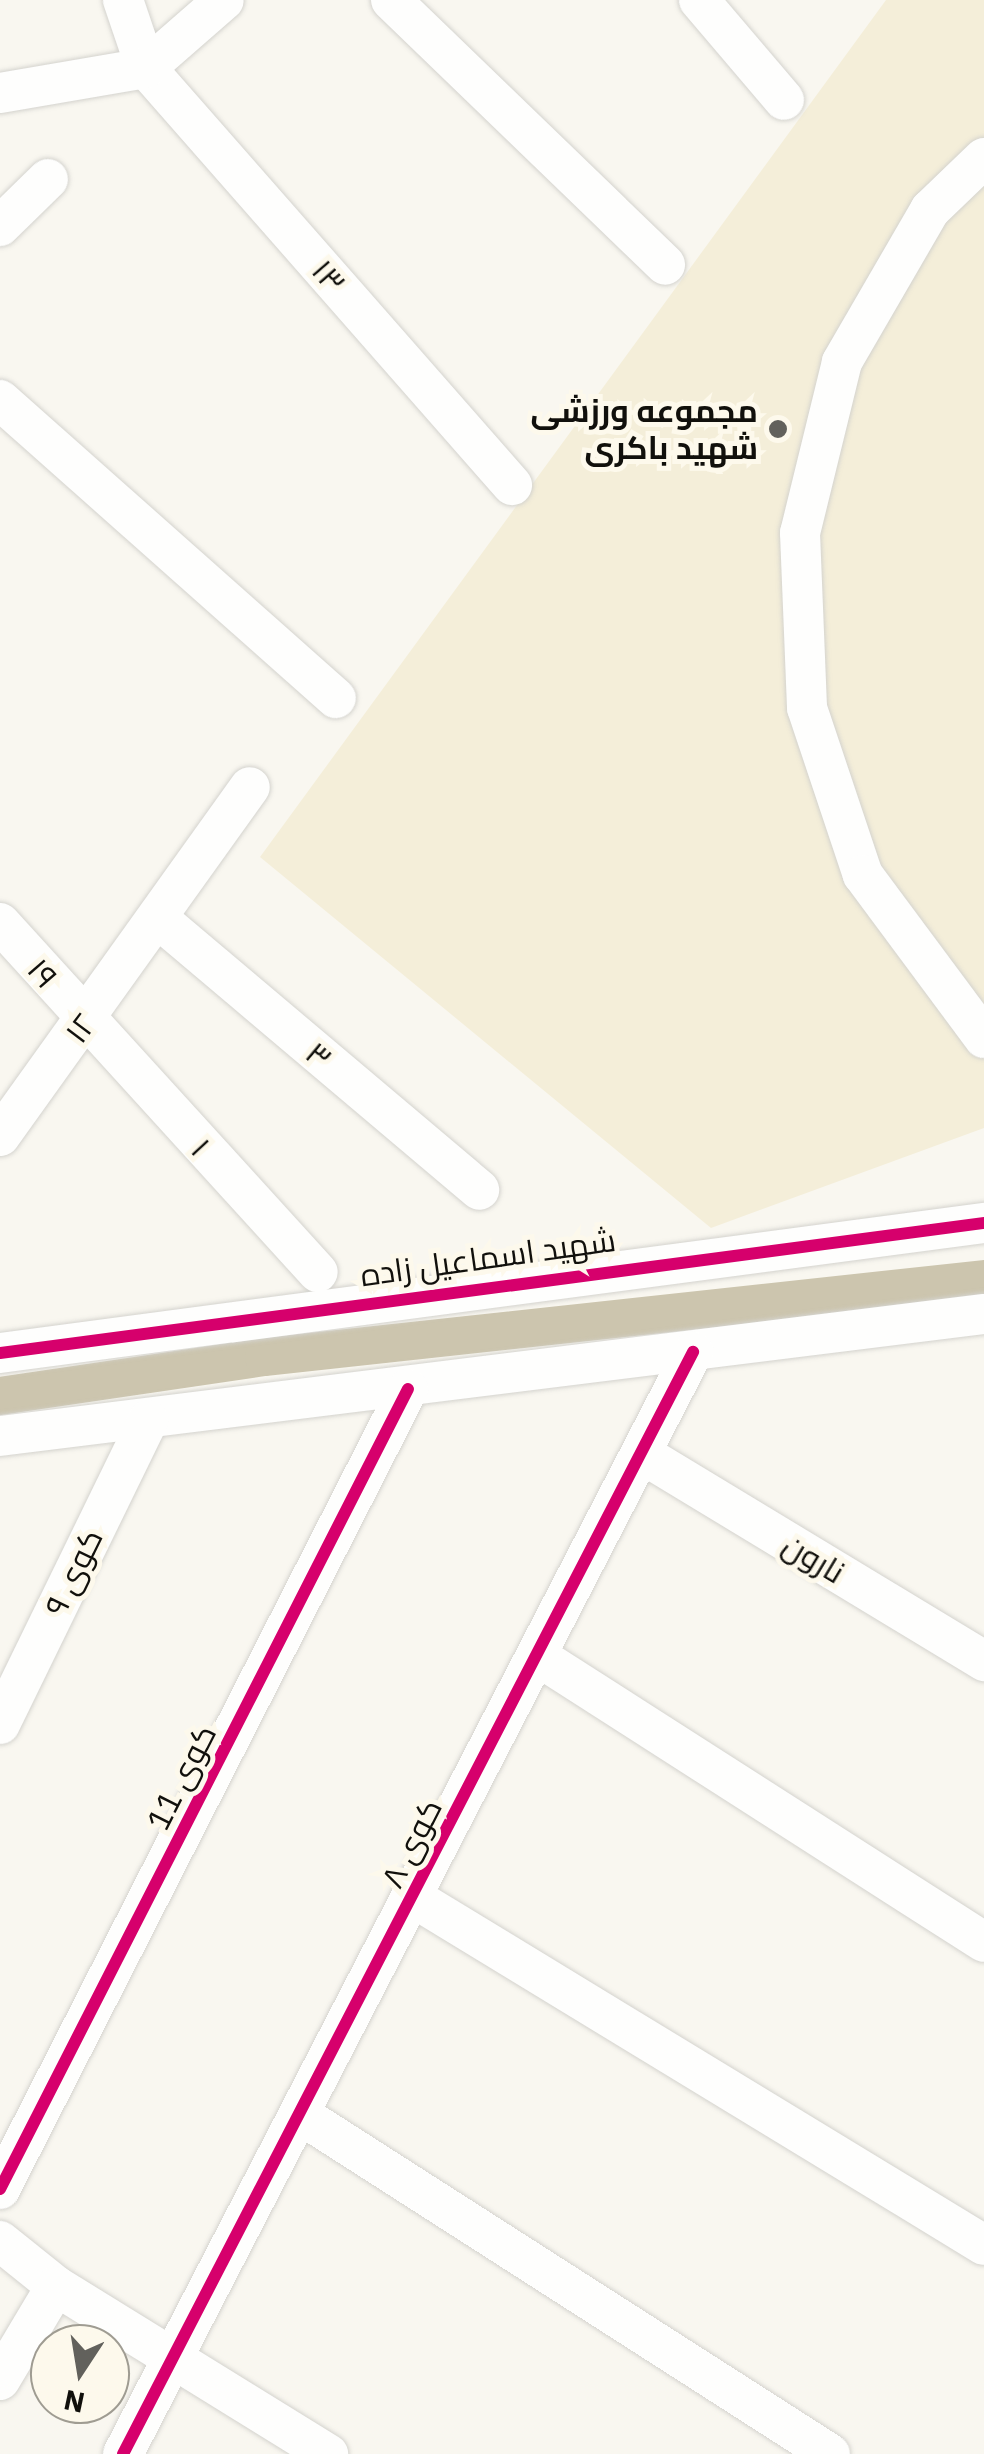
<!DOCTYPE html>
<meta charset="utf-8">
<style>
body{margin:0}
#map{position:relative;width:984px;height:2454px;overflow:hidden;background:#f9f7f0;font-family:"IBM Plex Sans",Cairo,sans-serif}
div>[style]{position:absolute}
.green>*{inset:0;background:#f4eed9}
.canal>*{height:38px;margin:-19px;padding:0 19px;transform-origin:19px;border-radius:19px;background:#ccc5ae}
.roads{filter:drop-shadow(0 0 2px #d4d3ce) drop-shadow(0 0 2px #d4d3ce)}
.minor>*{height:40px;margin:-20px;padding:0 20px;transform-origin:20px;border-radius:20px;background:#fefefd}
.cycleway>*{height:12px;margin:-6px;padding:0 6px;transform-origin:6px;border-radius:6px;background:#d6006c}
.dots>*{width:28px;height:28px;translate:-50% -50%;box-sizing:border-box;border:5px solid #fdf9ec;border-radius:50%}
span{translate:-50% -50%;white-space:nowrap;text-align:center;line-height:1.15;-webkit-text-stroke:10px #fdf9ec;paint-order:stroke}
.street-label{font-size:32px;color:#11100c}
.poi-label{font-size:32px;color:#11100c;font-weight:700}
.right{translate:-100% -50%;text-align:right}
.north{position:absolute;left:30px;top:2324px;width:100px;height:100px;box-sizing:border-box;background:#fdf9ec;border:2px solid #9f9c92;border-radius:50%;rotate:192deg;font-size:28px;font-weight:700;line-height:40px;text-align:center;color:#11100c}
.north::after{content:'';display:block;margin:auto;width:35px;height:45px;background:#62615c;clip-path:polygon(50% 0,100% 100%,50% 72%,0 100%)}
</style>
<div id="map">
<div class="green">
<div style="clip-path:polygon(886px 0,984px 0,984px 1128px,711px 1228px,260px 857px)"></div>
</div>
<div class="canal">
<div style="left:0;top:1396px;width:267px;rotate:-8.4deg"></div>
<div style="left:264px;top:1357px;width:724px;rotate:-6.18deg"></div>
</div>
<div class="roads">
<div class="minor">
<div style="left:123px;top:0;width:72px;rotate:71.3deg"></div>
<div style="left:146px;top:68px;width:555px;rotate:48.73deg"></div>
<div style="left:391px;top:0;width:381px;rotate:44deg"></div>
<div style="left:699px;top:0;width:131px;rotate:49.6deg"></div>
<div style="left:0;top:93px;width:148px;rotate:-9.7deg"></div>
<div style="left:146px;top:68px;width:103px;rotate:-41.1deg"></div>
<div style="left:984px;top:158px;width:75px;rotate:136.1deg"></div>
<div style="left:930px;top:210px;width:176px;rotate:120.1deg"></div>
<div style="left:842px;top:362px;width:176px;rotate:103.8deg"></div>
<div style="left:800px;top:533px;width:175px;rotate:87.7deg"></div>
<div style="left:807px;top:708px;width:176px;rotate:71.5deg"></div>
<div style="left:863px;top:875px;width:203px;rotate:53.4deg"></div>
<div style="left:0;top:226px;width:67px;rotate:-44.4deg"></div>
<div style="left:0;top:400px;width:449px;rotate:41.6deg"></div>
<div style="left:160px;top:920px;width:418px;rotate:40.2deg"></div>
<div style="left:0;top:923px;width:472px;rotate:47.7deg"></div>
<div style="left:0;top:1136px;width:429px;rotate:-54.4deg"></div>
<div style="left:0;top:1353px;width:993px;rotate:-7.53deg"></div>
<div style="left:0;top:1436px;width:992px;rotate:-7.07deg"></div>
<div style="left:644px;top:1455px;width:398px;rotate:31.2deg"></div>
<div style="left:539px;top:1657px;width:528px;rotate:32.64deg"></div>
<div style="left:0;top:1724px;width:338px;rotate:-64deg"></div>
<div style="left:414px;top:1898px;width:667px;rotate:31.33deg"></div>
<div style="left:301px;top:2115px;width:628px;rotate:32.65deg"></div>
<div style="left:0;top:2189px;width:898px;rotate:-62.98deg"></div>
<div style="left:0;top:2241px;width:72px;rotate:38.8deg"></div>
<div style="left:56px;top:2286px;width:320px;rotate:31.7deg"></div>
<div style="left:0;top:2380px;width:109px;rotate:-59.2deg"></div>
<div style="left:123px;top:2454px;width:1241px;rotate:-62.65deg"></div>
</div>
</div>
<div class="cycleway">
<div style="left:0;top:1353px;width:993px;rotate:-7.53deg"></div>
<div style="left:0;top:2189px;width:898px;rotate:-62.98deg"></div>
<div style="left:123px;top:2454px;width:1241px;rotate:-62.65deg"></div>
</div>
<div class="dots">
<div style="left:778px;top:429px;background:#62615c"></div>
</div>
<div class="street-label">
<span style="left:329px;top:276px;rotate:49deg">۱۳</span>
<span style="left:43px;top:973px;rotate:49deg">۱۹</span>
<span style="left:80px;top:1028px;rotate:-53deg">۱۲</span>
<span style="left:319px;top:1055px;rotate:40deg">۳</span>
<span style="left:201px;top:1147px;rotate:47deg">۱</span>
<span style="left:488px;top:1257px;rotate:-8deg">شهید اسماعیل زاده</span>
<span style="left:814px;top:1558px;rotate:31deg">نارون</span>
<span style="left:73px;top:1572px;rotate:-64deg">کوی ۹</span>
<span style="left:181px;top:1777px;rotate:-63deg">کوی 11</span>
<span style="left:411px;top:1843px;rotate:-63deg">کوی ۸</span>
</div>
<div class="poi-label">
<span class="right" style="left:758px;top:429px">مجموعه ورزشی<br>شهید باکری</span>
</div>
<div class="north">N</div>
</div>
